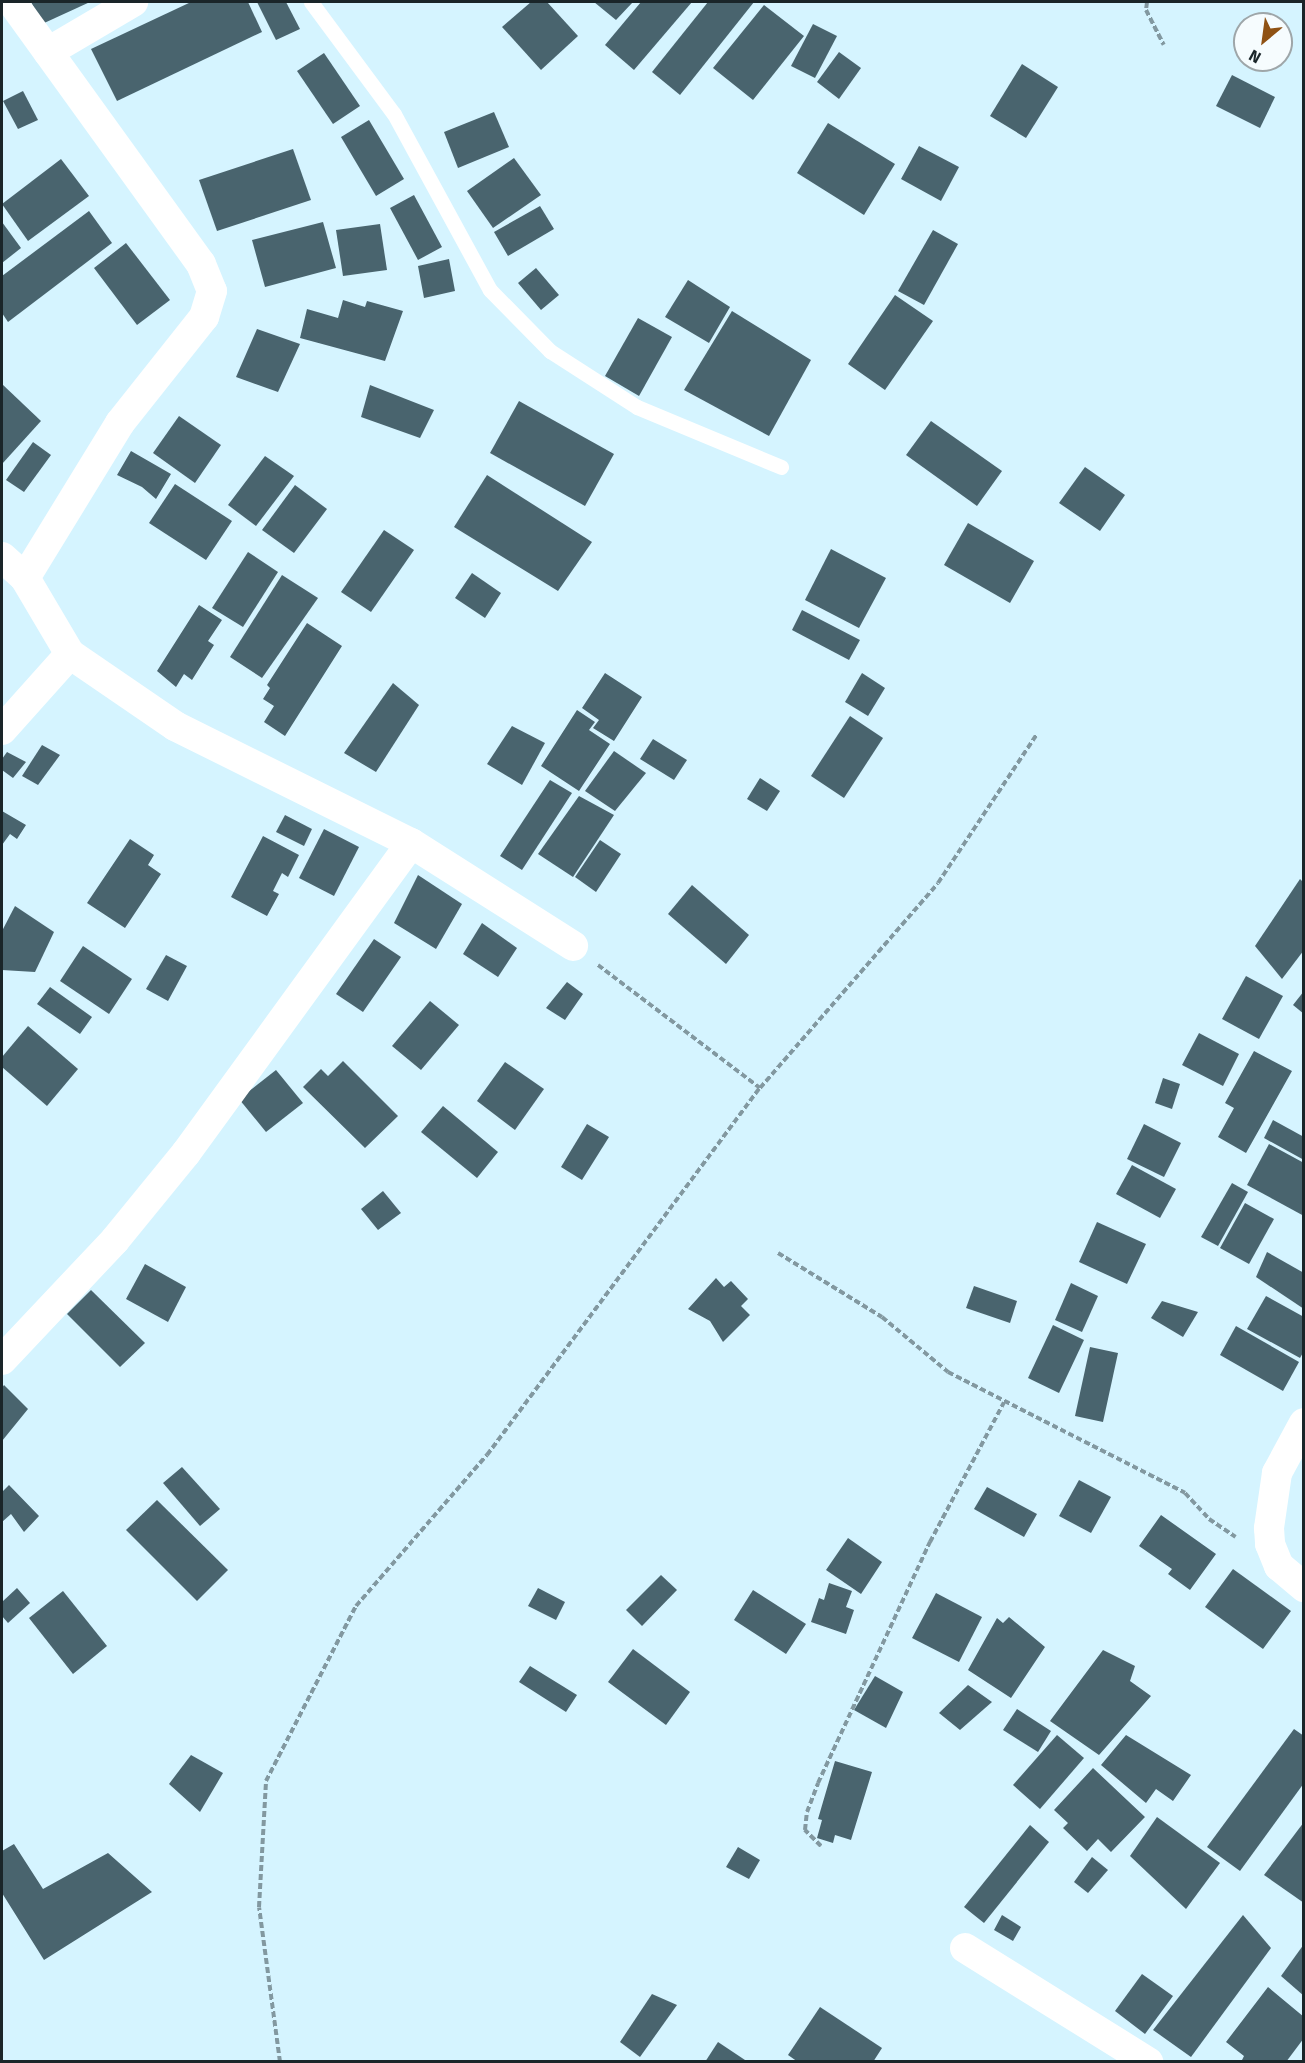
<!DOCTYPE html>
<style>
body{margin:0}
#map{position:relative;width:1305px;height:2063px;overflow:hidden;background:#d5f4ff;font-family:"Fira Sans",sans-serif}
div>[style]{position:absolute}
.building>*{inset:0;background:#49646e}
.path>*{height:4px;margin-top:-2px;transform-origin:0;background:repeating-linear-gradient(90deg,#8298a0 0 6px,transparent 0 9px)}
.service>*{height:15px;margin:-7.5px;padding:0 7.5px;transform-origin:7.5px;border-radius:7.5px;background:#fff}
.minor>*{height:30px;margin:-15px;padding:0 15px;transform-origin:15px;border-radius:15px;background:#fff}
span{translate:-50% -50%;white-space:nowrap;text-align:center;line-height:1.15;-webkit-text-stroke:6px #f6fcfe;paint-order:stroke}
.frame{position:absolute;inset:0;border:3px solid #1a2529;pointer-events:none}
.north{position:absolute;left:1233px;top:12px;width:60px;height:60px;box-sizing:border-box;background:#f6fcfe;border:2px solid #9ea6a9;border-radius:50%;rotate:209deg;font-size:16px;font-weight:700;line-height:24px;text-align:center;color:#1a2529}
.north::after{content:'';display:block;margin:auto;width:21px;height:27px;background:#8f5214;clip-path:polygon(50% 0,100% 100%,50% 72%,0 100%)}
</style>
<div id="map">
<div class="building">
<div style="clip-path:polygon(31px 2px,90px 2px,42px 24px)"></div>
<div style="clip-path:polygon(191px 2px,248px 2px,262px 32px,117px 101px,91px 49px)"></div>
<div style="clip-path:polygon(257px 2px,286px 2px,300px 29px,276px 40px)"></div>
<div style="clip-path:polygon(531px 2px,547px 2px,578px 36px,541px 70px,502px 27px)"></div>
<div style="clip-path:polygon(594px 2px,633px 2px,616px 20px)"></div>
<div style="clip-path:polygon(641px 2px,692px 2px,634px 70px,605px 45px)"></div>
<div style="clip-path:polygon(708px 2px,754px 2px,680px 95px,652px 72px)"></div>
<div style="clip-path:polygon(764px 5px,804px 36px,753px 100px,713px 68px)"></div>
<div style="clip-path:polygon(813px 24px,837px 36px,815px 78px,791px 66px)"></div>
<div style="clip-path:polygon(839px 52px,861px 68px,839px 99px,817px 82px)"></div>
<div style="clip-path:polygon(324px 53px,360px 106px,333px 124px,297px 71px)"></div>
<div style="clip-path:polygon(1022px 64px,1058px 87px,1026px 138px,990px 116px)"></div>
<div style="clip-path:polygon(1232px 75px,1275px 97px,1260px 128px,1216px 106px)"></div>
<div style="clip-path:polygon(23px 91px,38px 120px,18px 129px,3px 101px)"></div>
<div style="clip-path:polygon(494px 112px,509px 147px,458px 168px,444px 132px)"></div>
<div style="clip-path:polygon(369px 120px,404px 179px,376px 196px,341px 137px)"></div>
<div style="clip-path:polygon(828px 123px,895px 164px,864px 215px,797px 173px)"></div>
<div style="clip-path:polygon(919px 146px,959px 167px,941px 201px,901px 179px)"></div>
<div style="clip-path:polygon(293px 149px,311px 200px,217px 231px,199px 180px)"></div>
<div style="clip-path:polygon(514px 158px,541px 195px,493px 228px,467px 191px)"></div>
<div style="clip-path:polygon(61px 159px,89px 196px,28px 241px,2px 204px)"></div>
<div style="clip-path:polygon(414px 195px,442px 247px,418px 260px,390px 208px)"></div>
<div style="clip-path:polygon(540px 206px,554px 229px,508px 256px,494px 232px)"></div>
<div style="clip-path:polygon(89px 211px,112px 243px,8px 322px,2px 313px,2px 276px)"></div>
<div style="clip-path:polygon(2px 222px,21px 248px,2px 263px)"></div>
<div style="clip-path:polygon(323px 222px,336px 268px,265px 287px,252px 240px)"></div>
<div style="clip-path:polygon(380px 224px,387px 270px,343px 276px,336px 230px)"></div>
<div style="clip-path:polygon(933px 230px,958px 244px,924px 305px,898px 291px)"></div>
<div style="clip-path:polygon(126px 243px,170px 300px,137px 325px,94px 268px)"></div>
<div style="clip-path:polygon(449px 259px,455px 291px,424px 298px,418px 266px)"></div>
<div style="clip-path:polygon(536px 268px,559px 295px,541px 310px,518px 283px)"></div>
<div style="clip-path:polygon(688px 280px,730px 307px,709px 343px,665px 317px)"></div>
<div style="clip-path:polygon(895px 295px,933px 321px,885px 390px,848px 364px)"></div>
<div style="clip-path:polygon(343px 300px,365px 307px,367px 301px,403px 311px,385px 361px,300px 338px,307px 309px,338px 318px)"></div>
<div style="clip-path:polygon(732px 311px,811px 360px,769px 436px,684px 390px)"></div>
<div style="clip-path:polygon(638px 318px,672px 337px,639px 396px,605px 376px)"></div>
<div style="clip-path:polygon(257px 329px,300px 344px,278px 392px,236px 377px)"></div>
<div style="clip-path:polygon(2px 384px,41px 421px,2px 464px)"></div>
<div style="clip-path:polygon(370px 385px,434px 410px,420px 438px,361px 417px)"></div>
<div style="clip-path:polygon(519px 401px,614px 454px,585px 506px,490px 453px)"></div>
<div style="clip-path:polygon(179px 416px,221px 445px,195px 483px,153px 453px)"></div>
<div style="clip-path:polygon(931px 421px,1002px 471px,977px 506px,906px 455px)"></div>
<div style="clip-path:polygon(33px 442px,51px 455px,24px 492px,6px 480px)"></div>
<div style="clip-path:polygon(131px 451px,171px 474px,156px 499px,142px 487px,117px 475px)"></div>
<div style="clip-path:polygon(265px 456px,294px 476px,256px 526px,228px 505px)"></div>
<div style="clip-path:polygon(1085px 467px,1125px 495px,1100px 531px,1059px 503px)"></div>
<div style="clip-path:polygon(487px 475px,592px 542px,558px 591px,454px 527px)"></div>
<div style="clip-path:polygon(175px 484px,232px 521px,206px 560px,149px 523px)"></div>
<div style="clip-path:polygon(295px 485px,327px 509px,294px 553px,262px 530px)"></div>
<div style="clip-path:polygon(968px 523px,1034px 561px,1010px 603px,944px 565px)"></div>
<div style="clip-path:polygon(384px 530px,414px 550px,371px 612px,341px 592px)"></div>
<div style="clip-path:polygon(831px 549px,886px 578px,859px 628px,805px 600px)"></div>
<div style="clip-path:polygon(248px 552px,278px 572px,243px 627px,212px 608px)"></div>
<div style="clip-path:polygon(472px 573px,501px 593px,485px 618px,455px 598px)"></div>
<div style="clip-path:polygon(282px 575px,318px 598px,262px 678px,230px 657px)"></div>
<div style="clip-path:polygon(199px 605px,222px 620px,208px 641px,214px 645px,192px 680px,184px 674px,176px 687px,157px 671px)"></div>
<div style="clip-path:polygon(802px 610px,860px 640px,849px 660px,792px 630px)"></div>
<div style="clip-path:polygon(307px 623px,342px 646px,285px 736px,264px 722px,274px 706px,263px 699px,270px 688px,267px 685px)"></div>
<div style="clip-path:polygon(605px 673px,642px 697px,614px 741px,593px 728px,599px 720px,582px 708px)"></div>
<div style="clip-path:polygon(862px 673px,885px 688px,868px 716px,845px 702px)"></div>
<div style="clip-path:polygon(393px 683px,419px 705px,376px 772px,344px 753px)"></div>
<div style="clip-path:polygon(577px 710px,595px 722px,589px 730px,610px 744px,579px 791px,541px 766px)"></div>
<div style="clip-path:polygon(850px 716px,883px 738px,844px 798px,811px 776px)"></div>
<div style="clip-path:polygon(512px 726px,545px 743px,522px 785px,487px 764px)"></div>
<div style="clip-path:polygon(653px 739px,687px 760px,674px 780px,640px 759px)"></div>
<div style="clip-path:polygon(42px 745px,60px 755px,38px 785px,22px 776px)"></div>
<div style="clip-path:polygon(614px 751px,646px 773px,615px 811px,585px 791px)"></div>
<div style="clip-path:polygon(7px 752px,26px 762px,13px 778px,2px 770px,2px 759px)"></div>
<div style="clip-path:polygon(760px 778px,780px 791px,767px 811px,747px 799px)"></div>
<div style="clip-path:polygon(550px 780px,572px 793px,522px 870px,500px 856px)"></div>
<div style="clip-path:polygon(579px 796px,614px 815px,573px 877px,538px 854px)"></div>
<div style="clip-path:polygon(2px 811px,26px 825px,17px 839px,10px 834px,2px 845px)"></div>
<div style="clip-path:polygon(285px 815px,312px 829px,304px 846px,276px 832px)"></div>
<div style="clip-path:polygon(324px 829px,359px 847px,334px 896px,299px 878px)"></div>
<div style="clip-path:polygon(263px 836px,299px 855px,288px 877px,282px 873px,273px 891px,279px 894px,267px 916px,231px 897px)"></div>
<div style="clip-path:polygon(130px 839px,154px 855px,148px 865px,161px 874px,125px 928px,87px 903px)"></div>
<div style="clip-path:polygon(600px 840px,621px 854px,596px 892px,575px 877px)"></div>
<div style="clip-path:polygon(418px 875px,462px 904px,436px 949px,394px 923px)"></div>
<div style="clip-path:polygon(1300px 879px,1304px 883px,1304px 950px,1282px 979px,1255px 946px)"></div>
<div style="clip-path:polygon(692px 885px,749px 935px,726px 964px,668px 914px)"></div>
<div style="clip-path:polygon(15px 906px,54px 932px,35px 972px,2px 970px,2px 931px)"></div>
<div style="clip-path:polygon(482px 923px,517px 948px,498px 977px,463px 954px)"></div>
<div style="clip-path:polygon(374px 939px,401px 957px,363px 1012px,336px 994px)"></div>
<div style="clip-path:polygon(83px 946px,132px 979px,109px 1014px,60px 981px)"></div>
<div style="clip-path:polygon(166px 955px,187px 966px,168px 1001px,146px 989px)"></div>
<div style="clip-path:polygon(1246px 976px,1283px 996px,1259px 1039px,1222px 1019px)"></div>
<div style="clip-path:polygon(567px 982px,583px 994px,565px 1020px,546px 1008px)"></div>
<div style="clip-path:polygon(50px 987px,92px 1017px,80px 1034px,37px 1004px)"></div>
<div style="clip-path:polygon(1304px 991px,1304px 1014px,1293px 1005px)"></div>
<div style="clip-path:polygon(430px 1001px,459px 1025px,421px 1070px,392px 1046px)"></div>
<div style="clip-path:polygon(28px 1026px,78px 1069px,47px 1106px,2px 1067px,2px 1057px)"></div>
<div style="clip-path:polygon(1199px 1033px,1239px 1054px,1223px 1086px,1182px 1065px)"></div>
<div style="clip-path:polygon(1254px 1051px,1292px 1071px,1246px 1153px,1218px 1137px,1234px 1108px,1225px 1103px)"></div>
<div style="clip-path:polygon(343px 1061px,398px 1116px,365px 1148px,303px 1087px,321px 1069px,328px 1076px)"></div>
<div style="clip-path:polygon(505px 1062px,544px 1089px,515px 1130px,477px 1101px)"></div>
<div style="clip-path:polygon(276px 1070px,303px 1103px,266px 1132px,239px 1099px)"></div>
<div style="clip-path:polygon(1163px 1078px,1180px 1084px,1172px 1109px,1155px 1103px)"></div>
<div style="clip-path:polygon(443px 1106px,498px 1152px,477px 1178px,421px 1132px)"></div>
<div style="clip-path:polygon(1273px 1120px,1304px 1137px,1304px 1160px,1264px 1138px)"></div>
<div style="clip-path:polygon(587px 1124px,609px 1137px,582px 1180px,561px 1167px)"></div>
<div style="clip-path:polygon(1144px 1124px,1181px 1143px,1164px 1177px,1127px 1159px)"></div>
<div style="clip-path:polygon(1269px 1144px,1304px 1163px,1304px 1216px,1247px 1185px)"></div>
<div style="clip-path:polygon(1132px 1165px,1176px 1189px,1160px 1218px,1116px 1194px)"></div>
<div style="clip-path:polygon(1232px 1183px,1248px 1192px,1218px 1246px,1201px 1237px)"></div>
<div style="clip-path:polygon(383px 1191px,401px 1213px,378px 1230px,361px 1209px)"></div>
<div style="clip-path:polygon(1245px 1203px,1274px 1219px,1249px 1264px,1220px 1248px)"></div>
<div style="clip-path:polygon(1097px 1222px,1146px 1244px,1127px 1284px,1079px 1262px)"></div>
<div style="clip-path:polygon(1267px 1252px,1304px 1273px,1304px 1309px,1256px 1277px)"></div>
<div style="clip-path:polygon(145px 1264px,186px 1287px,168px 1322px,126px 1299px)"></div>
<div style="clip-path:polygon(716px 1278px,724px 1287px,731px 1281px,748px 1299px,741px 1306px,750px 1315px,723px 1342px,710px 1321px,688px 1309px)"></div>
<div style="clip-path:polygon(1071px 1283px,1098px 1296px,1082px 1332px,1055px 1320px)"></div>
<div style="clip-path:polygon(974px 1286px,1017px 1301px,1010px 1323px,966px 1308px)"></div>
<div style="clip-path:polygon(91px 1290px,145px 1343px,120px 1367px,67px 1314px)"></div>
<div style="clip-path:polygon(1266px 1296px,1304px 1317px,1304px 1351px,1300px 1358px,1247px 1329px)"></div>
<div style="clip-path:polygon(1162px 1301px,1198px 1312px,1183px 1337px,1151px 1318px)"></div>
<div style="clip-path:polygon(1053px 1325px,1084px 1340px,1059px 1393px,1028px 1378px)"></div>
<div style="clip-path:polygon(1236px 1326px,1299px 1362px,1283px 1391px,1220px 1355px)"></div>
<div style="clip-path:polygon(1090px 1347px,1118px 1353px,1103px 1422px,1075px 1416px)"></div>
<div style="clip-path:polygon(4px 1385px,28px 1409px,2px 1441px,2px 1388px)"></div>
<div style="clip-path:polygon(182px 1467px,220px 1509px,200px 1526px,163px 1483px)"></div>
<div style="clip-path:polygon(1079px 1480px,1111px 1497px,1091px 1533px,1059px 1516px)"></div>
<div style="clip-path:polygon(9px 1485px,39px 1516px,24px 1532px,11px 1514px,2px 1522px,2px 1492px)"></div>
<div style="clip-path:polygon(987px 1487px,1037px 1514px,1024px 1537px,974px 1509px)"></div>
<div style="clip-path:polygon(157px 1500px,228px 1570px,197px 1601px,126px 1530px)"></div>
<div style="clip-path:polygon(1161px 1515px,1216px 1554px,1190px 1590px,1168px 1574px,1172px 1569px,1139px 1546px)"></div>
<div style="clip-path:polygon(848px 1538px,882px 1562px,861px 1594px,826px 1570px)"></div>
<div style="clip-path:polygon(1233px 1569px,1291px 1611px,1263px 1649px,1205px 1607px)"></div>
<div style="clip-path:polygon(661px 1575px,677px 1590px,642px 1626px,626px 1610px)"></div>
<div style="clip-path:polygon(829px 1583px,852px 1591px,846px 1607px,854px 1610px,846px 1634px,811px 1622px,819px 1598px,824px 1600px)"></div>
<div style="clip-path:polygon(17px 1588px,30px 1603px,8px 1623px,2px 1616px,2px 1602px)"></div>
<div style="clip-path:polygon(538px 1588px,565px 1602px,556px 1620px,528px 1606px)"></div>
<div style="clip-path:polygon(753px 1590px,806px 1624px,786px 1654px,734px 1620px)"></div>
<div style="clip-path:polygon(63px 1591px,107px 1646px,73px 1674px,29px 1618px)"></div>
<div style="clip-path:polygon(936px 1593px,982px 1617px,959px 1662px,912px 1638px)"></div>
<div style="clip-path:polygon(1009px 1617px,1045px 1647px,1011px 1698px,968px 1670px,997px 1618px,1003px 1623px)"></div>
<div style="clip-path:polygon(633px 1649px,690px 1692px,666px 1725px,608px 1682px)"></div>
<div style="clip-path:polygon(1103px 1650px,1135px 1666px,1130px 1681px,1151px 1696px,1099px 1755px,1050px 1721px)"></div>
<div style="clip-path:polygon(530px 1666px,577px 1695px,566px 1712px,519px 1682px)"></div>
<div style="clip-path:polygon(875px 1676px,903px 1692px,886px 1728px,854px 1710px)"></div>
<div style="clip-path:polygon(968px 1685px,992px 1702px,960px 1730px,939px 1713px)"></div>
<div style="clip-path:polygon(1017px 1709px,1051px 1731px,1038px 1752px,1003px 1730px)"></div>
<div style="clip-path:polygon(1294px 1729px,1304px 1736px,1304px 1783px,1240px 1871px,1207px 1847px)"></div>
<div style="clip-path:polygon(1057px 1735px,1084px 1758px,1040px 1809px,1013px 1785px)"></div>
<div style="clip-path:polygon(1126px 1735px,1191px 1775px,1173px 1801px,1156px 1789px,1146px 1803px,1101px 1765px)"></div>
<div style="clip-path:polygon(191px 1755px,223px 1773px,200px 1812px,169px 1784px)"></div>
<div style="clip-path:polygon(835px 1761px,872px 1772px,851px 1840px,835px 1835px,833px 1843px,817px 1838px,822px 1820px,818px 1819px)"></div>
<div style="clip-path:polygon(1093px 1768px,1145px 1817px,1111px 1852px,1098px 1839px,1087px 1851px,1063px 1828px,1068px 1823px,1054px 1810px)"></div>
<div style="clip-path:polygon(1157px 1817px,1220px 1863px,1186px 1909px,1130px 1856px)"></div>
<div style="clip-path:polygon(1304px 1822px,1304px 1903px,1264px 1875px)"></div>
<div style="clip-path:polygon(1030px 1825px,1049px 1842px,984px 1923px,964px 1907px)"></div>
<div style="clip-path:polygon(14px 1844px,43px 1889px,108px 1853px,152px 1892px,44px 1960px,2px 1893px,2px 1851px)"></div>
<div style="clip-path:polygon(738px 1847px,760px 1860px,749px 1879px,726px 1867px)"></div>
<div style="clip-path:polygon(1092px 1857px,1108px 1870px,1088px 1893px,1074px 1882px)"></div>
<div style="clip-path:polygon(1002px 1915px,1021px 1927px,1013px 1941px,994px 1930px)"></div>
<div style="clip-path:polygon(1243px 1915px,1271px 1948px,1191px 2057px,1153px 2030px)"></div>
<div style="clip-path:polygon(1304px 1944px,1304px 1996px,1281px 1976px)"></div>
<div style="clip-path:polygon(1142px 1974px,1173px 1996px,1145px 2034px,1115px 2011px)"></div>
<div style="clip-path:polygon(1268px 1987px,1304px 2017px,1304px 2038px,1286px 2062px,1241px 2062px,1244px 2056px,1226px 2042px)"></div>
<div style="clip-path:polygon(652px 1994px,677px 2005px,640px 2057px,620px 2042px)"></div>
<div style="clip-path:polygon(820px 2007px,882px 2048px,873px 2062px,798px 2062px,788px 2055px)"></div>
<div style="clip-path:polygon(718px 2042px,748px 2062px,705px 2062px)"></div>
</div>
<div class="path">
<div style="left:1147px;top:2px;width:8px;rotate:97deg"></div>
<div style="left:1146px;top:10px;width:39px;rotate:63deg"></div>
<div style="left:598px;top:965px;width:203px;rotate:37.2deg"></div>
<div style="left:778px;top:1253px;width:122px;rotate:31.6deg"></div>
<div style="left:882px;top:1317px;width:86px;rotate:39.8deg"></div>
<div style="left:948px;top:1372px;width:266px;rotate:27deg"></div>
<div style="left:1185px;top:1493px;width:35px;rotate:47deg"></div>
<div style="left:1209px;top:1519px;width:32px;rotate:34deg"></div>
<div style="left:821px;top:1846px;width:23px;rotate:-135deg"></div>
<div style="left:805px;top:1830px;width:18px;rotate:-84deg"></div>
<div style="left:807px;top:1812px;width:31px;rotate:-69deg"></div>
<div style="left:818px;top:1783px;width:266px;rotate:-65.1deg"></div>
<div style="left:930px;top:1542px;width:158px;rotate:-62.1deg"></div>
<div style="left:280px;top:2062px;width:156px;rotate:-97.7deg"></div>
<div style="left:259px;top:1907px;width:126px;rotate:-86.8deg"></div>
<div style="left:266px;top:1781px;width:197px;rotate:-62.8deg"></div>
<div style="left:356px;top:1606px;width:200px;rotate:-49.1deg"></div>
<div style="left:487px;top:1455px;width:457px;rotate:-53.4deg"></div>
<div style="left:760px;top:1088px;width:271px;rotate:-49deg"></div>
<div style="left:938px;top:883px;width:179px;rotate:-56.4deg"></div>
</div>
<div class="service">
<div style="left:311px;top:2px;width:139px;rotate:53.5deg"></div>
<div style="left:394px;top:114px;width:200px;rotate:61.4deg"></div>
<div style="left:490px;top:290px;width:86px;rotate:45.5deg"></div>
<div style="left:550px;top:351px;width:103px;rotate:32.8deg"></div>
<div style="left:637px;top:407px;width:156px;rotate:22.6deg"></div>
</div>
<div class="minor">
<div style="left:12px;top:2px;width:323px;rotate:54.2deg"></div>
<div style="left:201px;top:264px;width:29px;rotate:68deg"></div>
<div style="left:212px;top:291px;width:27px;rotate:107deg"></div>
<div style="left:204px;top:317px;width:135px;rotate:128.4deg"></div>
<div style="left:120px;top:423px;width:182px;rotate:121.5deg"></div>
<div style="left:48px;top:52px;width:99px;rotate:-30.5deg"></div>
<div style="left:2px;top:557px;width:31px;rotate:42deg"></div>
<div style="left:25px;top:578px;width:88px;rotate:59.4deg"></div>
<div style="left:70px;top:654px;width:127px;rotate:34.4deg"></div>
<div style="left:175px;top:726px;width:263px;rotate:26.4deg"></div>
<div style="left:411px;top:843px;width:192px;rotate:32.4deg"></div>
<div style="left:2px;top:730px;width:102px;rotate:-48.2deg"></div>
<div style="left:2px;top:1360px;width:165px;rotate:-46.7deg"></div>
<div style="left:115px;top:1240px;width:112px;rotate:-50.8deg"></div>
<div style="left:186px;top:1153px;width:383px;rotate:-54deg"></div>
<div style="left:1304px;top:1423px;width:57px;rotate:118.4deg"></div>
<div style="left:1277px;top:1473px;width:56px;rotate:98.3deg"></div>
<div style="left:1269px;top:1528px;width:16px;rotate:86deg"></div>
<div style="left:1270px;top:1544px;width:24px;rotate:68deg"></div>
<div style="left:1279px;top:1566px;width:33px;rotate:40deg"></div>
<div style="left:965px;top:1948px;width:216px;rotate:31.9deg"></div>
</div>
<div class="frame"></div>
<div class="north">N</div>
</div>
